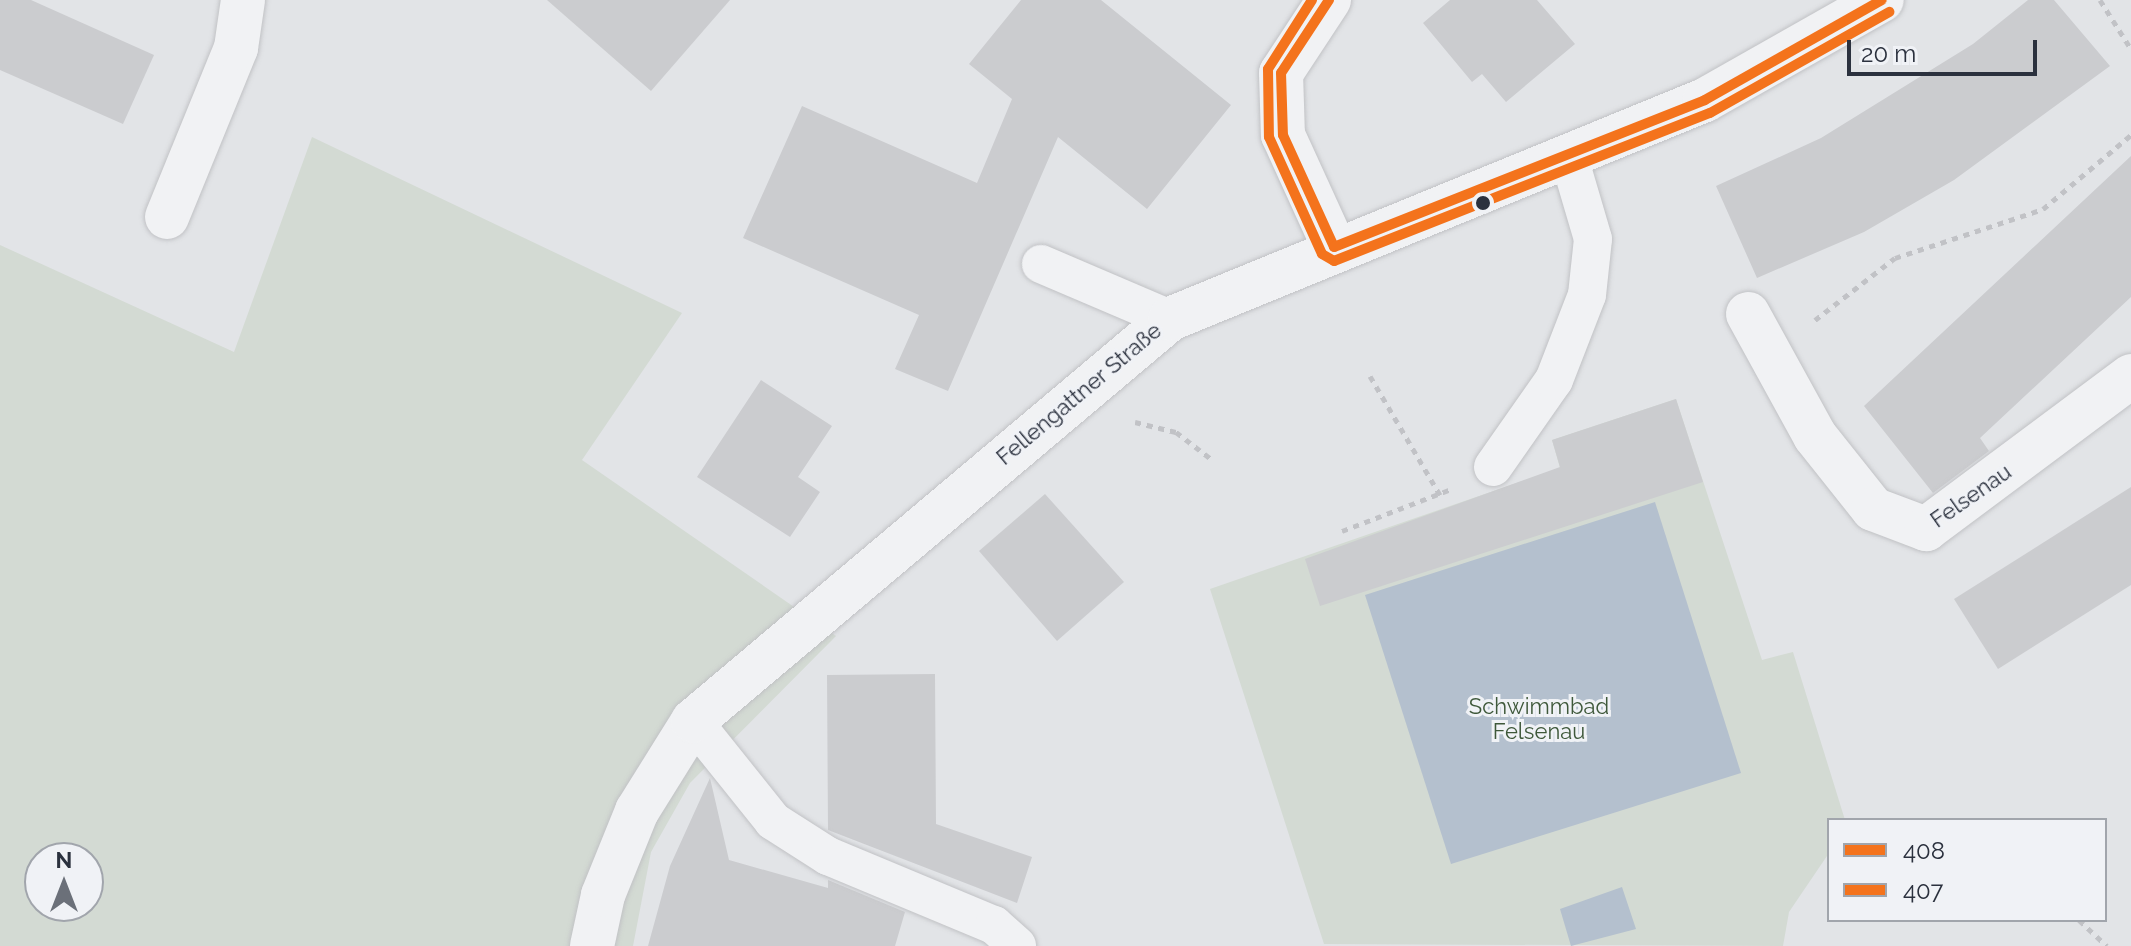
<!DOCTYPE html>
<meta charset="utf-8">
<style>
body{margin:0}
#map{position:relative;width:2131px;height:946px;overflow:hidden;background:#e2e4e7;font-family:Raleway,sans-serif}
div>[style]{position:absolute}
.green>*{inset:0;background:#d3dad3}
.water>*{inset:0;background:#b4c0ce}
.building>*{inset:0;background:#cbcccf}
.path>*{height:5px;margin-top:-2.5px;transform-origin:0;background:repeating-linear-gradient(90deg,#c1c2c6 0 6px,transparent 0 12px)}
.roads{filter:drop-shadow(0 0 2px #c1c2c5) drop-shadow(0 0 2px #c1c2c5)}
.lane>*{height:38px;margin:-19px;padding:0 19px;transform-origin:19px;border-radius:19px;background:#f1f2f4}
.street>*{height:44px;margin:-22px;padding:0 22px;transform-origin:22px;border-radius:22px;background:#f1f2f4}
.bus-1>*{height:10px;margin:-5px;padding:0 5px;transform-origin:5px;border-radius:5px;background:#f4731c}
.bus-2>*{height:10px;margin:-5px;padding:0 5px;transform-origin:5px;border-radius:5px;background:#f4731c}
.dots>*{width:22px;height:22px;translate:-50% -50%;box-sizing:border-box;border:4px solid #f0f2f6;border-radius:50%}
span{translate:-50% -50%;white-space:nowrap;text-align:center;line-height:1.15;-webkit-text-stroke:6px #f0f2f6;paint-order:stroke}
.street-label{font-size:22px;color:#2b313e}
.park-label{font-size:22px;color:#3e583a}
.legend{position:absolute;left:1827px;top:818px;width:280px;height:104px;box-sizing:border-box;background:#f0f2f6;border:2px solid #a1a5ac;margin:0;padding:10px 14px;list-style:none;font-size:24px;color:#2b313e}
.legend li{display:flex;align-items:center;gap:16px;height:40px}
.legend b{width:40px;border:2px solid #a1a5ac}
.north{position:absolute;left:24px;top:842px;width:80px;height:80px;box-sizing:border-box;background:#f0f2f6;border:2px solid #a1a5ac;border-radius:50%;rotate:0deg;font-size:22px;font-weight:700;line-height:32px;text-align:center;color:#2b313e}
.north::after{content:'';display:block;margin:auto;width:28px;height:36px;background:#6b7079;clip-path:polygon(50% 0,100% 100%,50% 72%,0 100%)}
.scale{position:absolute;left:1847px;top:40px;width:190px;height:36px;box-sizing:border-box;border:4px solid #2b313e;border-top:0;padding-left:10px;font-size:24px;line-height:28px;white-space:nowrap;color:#2b313e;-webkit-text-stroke:6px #f0f2f6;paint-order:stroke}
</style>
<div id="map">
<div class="green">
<div style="clip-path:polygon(evenodd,312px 137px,682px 313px,582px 460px,836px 636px,690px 783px,651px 852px,633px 946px,0 946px,0 245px,234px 352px,312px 137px,40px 858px,88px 858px,88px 906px,40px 906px,40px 858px)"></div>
<div style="clip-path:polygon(1676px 399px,1762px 660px,1793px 652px,1845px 820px,1829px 820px,1829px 853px,1789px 912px,1783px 946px,1324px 944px,1210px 589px,1560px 468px,1552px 440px)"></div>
</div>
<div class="water">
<div style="clip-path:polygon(1655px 502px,1741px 773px,1451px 864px,1365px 595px)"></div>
<div style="clip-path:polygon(1622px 887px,1636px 929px,1571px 946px,1560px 909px)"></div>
</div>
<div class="building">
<div style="clip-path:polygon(0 0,31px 0,154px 55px,123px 124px,0 70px)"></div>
<div style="clip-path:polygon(547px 0,730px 0,651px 91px)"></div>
<div style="clip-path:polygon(1021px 0,1101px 0,1231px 105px,1147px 209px,1058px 137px,948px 391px,895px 369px,919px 315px,743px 238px,802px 106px,977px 183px,1012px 99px,969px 64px)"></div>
<div style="clip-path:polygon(1450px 0,1537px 0,1575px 44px,1506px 102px,1482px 74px,1472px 82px,1423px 23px)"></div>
<div style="clip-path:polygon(2028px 0,2054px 0,2110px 66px,1954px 180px,1864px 232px,1757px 278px,1716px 186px,1821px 138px,1973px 44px)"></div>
<div style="clip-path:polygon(2131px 156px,2131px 297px,1980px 438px,1989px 451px,1933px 493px,1864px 406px)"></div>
<div style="clip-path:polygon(761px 380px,832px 426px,798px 477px,820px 492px,790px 537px,697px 477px)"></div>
<div style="clip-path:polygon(1676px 399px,1703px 482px,1320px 606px,1305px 559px,1560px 467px,1552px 440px)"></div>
<div style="clip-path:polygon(2131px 487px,2131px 585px,1998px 669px,1954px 599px)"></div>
<div style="clip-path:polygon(1045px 494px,1124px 582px,1057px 641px,979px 551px)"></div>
<div style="clip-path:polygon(935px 674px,936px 824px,1032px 857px,1017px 903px,828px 830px,827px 675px)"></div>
<div style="clip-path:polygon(710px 778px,729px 860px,828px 888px,828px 880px,905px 912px,895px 946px,648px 946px,670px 866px)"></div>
</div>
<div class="path">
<div style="left:2100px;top:0;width:58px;rotate:57.7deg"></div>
<div style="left:1815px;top:320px;width:101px;rotate:-37.8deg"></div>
<div style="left:1895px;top:258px;width:156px;rotate:-18.3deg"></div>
<div style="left:2043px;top:209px;width:115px;rotate:-40.1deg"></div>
<div style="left:1370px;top:376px;width:138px;rotate:59.5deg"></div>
<div style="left:1135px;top:422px;width:42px;rotate:13.7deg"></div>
<div style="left:1176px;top:432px;width:44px;rotate:37.6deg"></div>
<div style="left:1342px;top:531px;width:115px;rotate:-21deg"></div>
<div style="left:2079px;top:920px;width:38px;rotate:43deg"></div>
</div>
<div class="roads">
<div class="lane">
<div style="left:1041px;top:264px;width:140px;rotate:23.1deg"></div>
<div style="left:1493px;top:467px;width:106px;rotate:-55deg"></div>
<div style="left:1554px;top:380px;width:91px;rotate:-68.8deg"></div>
<div style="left:1587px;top:295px;width:56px;rotate:-83.9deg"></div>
<div style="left:1593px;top:239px;width:89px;rotate:-106.4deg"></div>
<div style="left:693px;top:721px;width:128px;rotate:51.3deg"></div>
<div style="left:773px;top:821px;width:65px;rotate:32.5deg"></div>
<div style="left:828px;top:856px;width:180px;rotate:22.6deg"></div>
<div style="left:994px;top:925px;width:31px;rotate:42deg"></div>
</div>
<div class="street">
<div style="left:1329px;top:0;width:87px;rotate:123.3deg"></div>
<div style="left:1281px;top:73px;width:62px;rotate:88.2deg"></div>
<div style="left:1283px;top:135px;width:123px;rotate:65.5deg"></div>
<div style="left:167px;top:217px;width:183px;rotate:-67.8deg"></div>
<div style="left:236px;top:48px;width:49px;rotate:-81.7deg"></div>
<div style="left:1748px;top:314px;width:139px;rotate:61.2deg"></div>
<div style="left:1815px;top:436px;width:93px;rotate:51.5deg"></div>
<div style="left:1873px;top:509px;width:57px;rotate:20.7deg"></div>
<div style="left:1926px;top:529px;width:256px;rotate:-36.7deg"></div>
<div style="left:592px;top:946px;width:52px;rotate:-77.8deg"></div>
<div style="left:603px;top:895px;width:91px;rotate:-68deg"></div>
<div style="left:637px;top:811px;width:106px;rotate:-58.1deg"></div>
<div style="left:693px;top:721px;width:624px;rotate:-40.12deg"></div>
<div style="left:1170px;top:319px;width:578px;rotate:-22.26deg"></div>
<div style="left:1705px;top:100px;width:203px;rotate:-29.5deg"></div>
</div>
</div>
<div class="bus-1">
<div style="left:1329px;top:0;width:87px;rotate:123.3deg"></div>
<div style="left:1281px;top:73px;width:62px;rotate:88.2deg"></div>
<div style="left:1283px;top:135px;width:123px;rotate:65.5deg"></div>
<div style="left:1334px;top:247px;width:399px;rotate:-21.6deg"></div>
<div style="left:1705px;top:100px;width:203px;rotate:-29.5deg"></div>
</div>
<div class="bus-2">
<div style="left:1312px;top:0;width:82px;rotate:122.5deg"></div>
<div style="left:1268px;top:69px;width:68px;rotate:89.2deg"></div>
<div style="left:1269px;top:137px;width:128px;rotate:65.6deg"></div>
<div style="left:1322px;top:254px;width:14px;rotate:30deg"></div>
<div style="left:1334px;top:261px;width:404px;rotate:-21.5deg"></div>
<div style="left:1710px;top:113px;width:206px;rotate:-29.4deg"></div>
</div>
<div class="dots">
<div style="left:1483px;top:203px;background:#2b313e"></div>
</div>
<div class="street-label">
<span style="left:1079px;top:394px;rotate:-40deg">Fellengattner Straße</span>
<span style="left:1971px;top:496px;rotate:-35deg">Felsenau</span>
</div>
<div class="park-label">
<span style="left:1539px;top:719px">Schwimmbad<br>Felsenau</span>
</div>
<ul class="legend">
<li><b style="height:10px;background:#f4731c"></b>408</li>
<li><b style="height:10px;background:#f4731c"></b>407</li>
</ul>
<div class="north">N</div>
<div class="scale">20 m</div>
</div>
